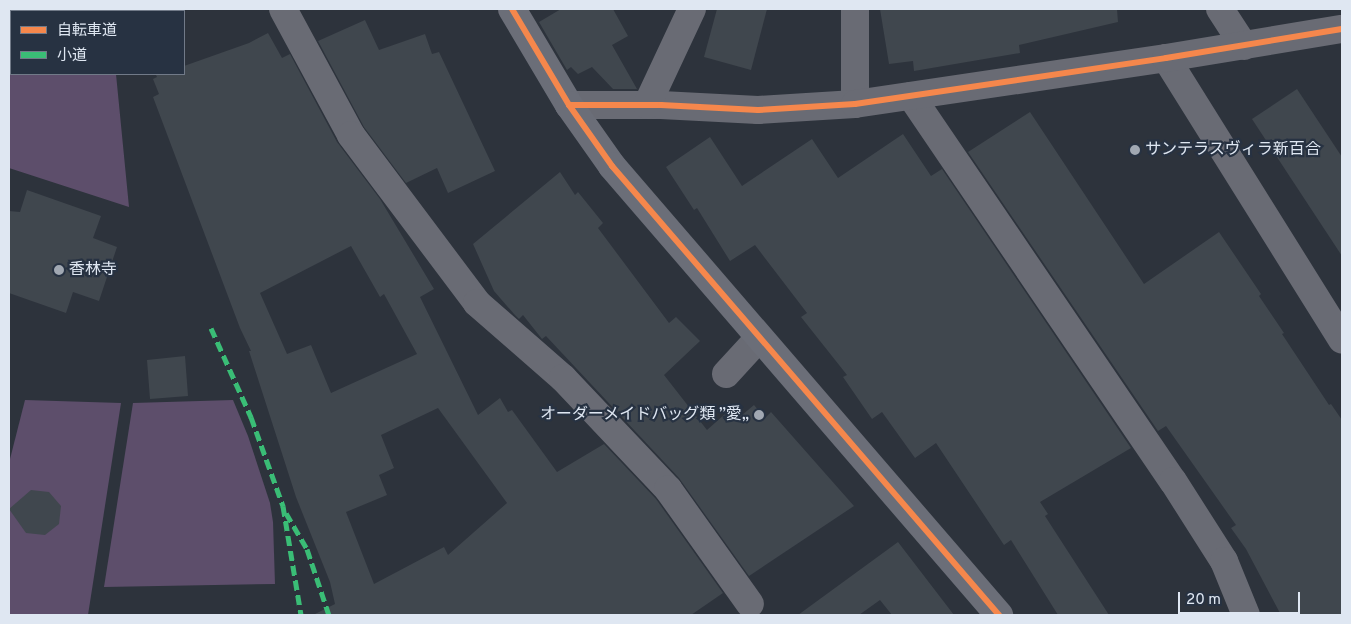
<!DOCTYPE html>
<meta charset="utf-8">
<style>
body{margin:0}
#map{position:relative;width:1351px;height:624px;overflow:hidden;background:#2d333c;font-family:Overpass,"Noto Sans JP",sans-serif}
div>[style]{position:absolute}
.green>*{inset:0;background:#5d4e6b}
.building>*{inset:0;background:#40474e}
.street>*{height:28px;margin:-14px;padding:0 14px;transform-origin:14px;border-radius:14px;background:#696b74}
.secondary>*{height:28px;margin:-14px;padding:0 14px;transform-origin:14px;border-radius:14px;background:#6b6e78}
.quiet>*{height:5px;margin-top:-2.5px;transform-origin:0;background:repeating-linear-gradient(90deg,#3abd76 0 10px,transparent 0 15px)}
.cycleway>*{height:6px;margin:-3px;padding:0 3px;transform-origin:3px;border-radius:3px;background:#f5874c}
.dots>*{width:14px;height:14px;translate:-50% -50%;box-sizing:border-box;border:2px solid #273242;border-radius:50%}
span{translate:-50% -50%;white-space:nowrap;text-align:center;line-height:1.15;-webkit-text-stroke:4.5px #273242;paint-order:stroke}
.poi-label{font-size:16px;color:#dfe7f2}
.left{translate:0 -50%;text-align:left}
.right{translate:-100% -50%;text-align:right}
.frame{position:absolute;inset:0;border:10px solid #dfe7f2;pointer-events:none}
.legend{position:absolute;left:10px;top:10px;width:175px;height:65px;box-sizing:border-box;background:#273242;border:1px solid #717a88;margin:0;padding:6px 9px;list-style:none;font-size:15px;color:#dfe7f2}
.legend li{display:flex;align-items:center;gap:10px;height:25px}
.legend b{width:25px;border:1px solid #717a88}
.scale{position:absolute;left:1178px;top:592px;width:122px;height:22px;box-sizing:border-box;border:2px solid #dfe7f2;border-top:0;padding-left:6px;font-size:15px;line-height:18px;white-space:nowrap;color:#dfe7f2;-webkit-text-stroke:4px #273242;paint-order:stroke}
</style>
<div id="map">
<div class="green">
<div style="clip-path:polygon(9px 29px,11px 29px,11px 74px,116px 74px,129px 207px,9px 168px)"></div>
<div style="clip-path:polygon(25px 400px,121px 403px,88px 615px,9px 615px,9px 463px)"></div>
<div style="clip-path:polygon(233px 400px,248px 436px,270px 503px,273px 522px,275px 584px,104px 587px,133px 403px)"></div>
</div>
<div class="building">
<div style="clip-path:polygon(561px 9px,613px 9px,628px 36px,612px 45px,637px 89px,613px 89px,592px 67px,578px 74px,571px 67px,567px 70px,539px 22px)"></div>
<div style="clip-path:polygon(717px 9px,767px 9px,751px 70px,704px 57px)"></div>
<div style="clip-path:polygon(880px 9px,1117px 9px,1118px 22px,1019px 45px,1020px 53px,914px 71px,913px 61px,889px 64px)"></div>
<div style="clip-path:polygon(365px 20px,379px 50px,425px 34px,432px 54px,439px 52px,495px 171px,448px 193px,437px 168px,406px 183px,364px 127px,318px 41px)"></div>
<div style="clip-path:polygon(evenodd,268px 33px,282px 58px,290px 54px,337px 142px,380px 199px,434px 289px,420px 297px,478px 415px,500px 398px,508px 412px,512px 410px,557px 472px,604px 444px,656px 499px,723px 593px,691px 615px,313px 615px,335px 604px,330px 582px,296px 497px,249px 351px,251px 351px,240px 328px,153px 97px,159px 94px,153px 79px,157px 77px,156px 75px,184px 74px,184px 66px,249px 43px,268px 33px,351px 246px,380px 297px,384px 294px,417px 354px,331px 393px,311px 345px,287px 354px,260px 293px,351px 246px,268px 33px,438px 408px,507px 503px,448px 555px,444px 547px,374px 584px,346px 512px,387px 495px,379px 475px,394px 468px,381px 435px,438px 408px)"></div>
<div style="clip-path:polygon(1297px 89px,1342px 157px,1342px 256px,1252px 119px)"></div>
<div style="clip-path:polygon(1030px 112px,1144px 284px,1219px 232px,1261px 294px,1259px 296px,1284px 333px,1282px 334px,1329px 405px,1331px 404px,1342px 420px,1342px 615px,1281px 615px,1246px 549px,1231px 528px,1236px 525px,1166px 426px,1158px 431px,968px 152px)"></div>
<div style="clip-path:polygon(903px 134px,931px 176px,942px 169px,1131px 448px,1040px 502px,1048px 514px,1045px 516px,1109px 615px,1058px 615px,1011px 540px,1004px 545px,936px 443px,915px 458px,882px 412px,872px 419px,843px 377px,847px 375px,801px 317px,807px 313px,755px 245px,730px 261px,697px 208px,694px 210px,666px 167px,710px 137px,742px 186px,812px 139px,838px 178px)"></div>
<div style="clip-path:polygon(560px 172px,575px 195px,578px 192px,603px 223px,598px 228px,669px 323px,676px 317px,700px 341px,664px 375px,707px 430px,734px 406px,742px 415px,754px 405px,765px 418px,771px 412px,854px 506px,749px 576px,679px 478px,546px 336px,542px 339px,523px 315px,519px 319px,514px 314px,494px 291px,473px 244px)"></div>
<div style="clip-path:polygon(27px 190px,101px 216px,93px 238px,117px 247px,99px 301px,73px 292px,66px 313px,9px 293px,9px 211px,20px 212px)"></div>
<div style="clip-path:polygon(185px 356px,188px 396px,150px 399px,147px 360px)"></div>
<div style="clip-path:polygon(31px 490px,49px 492px,61px 506px,59px 524px,45px 535px,26px 533px,9px 509px)"></div>
<div style="clip-path:polygon(898px 542px,954px 615px,892px 615px,880px 600px,859px 615px,798px 615px)"></div>
</div>
<div class="street">
<div style="left:283px;top:9px;width:143px;rotate:61.6deg"></div>
<div style="left:351px;top:135px;width:210px;rotate:53.1deg"></div>
<div style="left:477px;top:303px;width:114px;rotate:41.1deg"></div>
<div style="left:563px;top:378px;width:153px;rotate:46.6deg"></div>
<div style="left:668px;top:489px;width:141px;rotate:54.5deg"></div>
<div style="left:855px;top:9px;width:95px;rotate:90deg"></div>
<div style="left:1220px;top:9px;width:44px;rotate:57deg"></div>
<div style="left:1166px;top:58px;width:332px;rotate:58deg"></div>
<div style="left:911px;top:96px;width:466px;rotate:55.8deg"></div>
<div style="left:1173px;top:481px;width:95px;rotate:57.5deg"></div>
<div style="left:1224px;top:561px;width:58px;rotate:67.8deg"></div>
<div style="left:569px;top:105px;width:92px"></div>
<div style="left:661px;top:105px;width:97px;rotate:3deg"></div>
<div style="left:758px;top:110px;width:97px;rotate:-3.5deg"></div>
<div style="left:855px;top:104px;width:314px;rotate:-8.4deg"></div>
<div style="left:1166px;top:58px;width:178px;rotate:-9.4deg"></div>
<div style="left:647px;top:105px;width:106px;rotate:-64.9deg"></div>
<div style="left:726px;top:374px;width:49px;rotate:-47.5deg"></div>
</div>
<div class="secondary">
<div style="left:512px;top:9px;width:112px;rotate:59.3deg"></div>
<div style="left:569px;top:105px;width:75px;rotate:54.8deg"></div>
<div style="left:612px;top:166px;width:593px;rotate:49.24deg"></div>
</div>
<div class="quiet">
<div style="left:211px;top:328px;width:98px;rotate:65.8deg"></div>
<div style="left:251px;top:417px;width:95px;rotate:70.2deg"></div>
<div style="left:283px;top:506px;width:110px;rotate:80.6deg"></div>
<div style="left:286px;top:513px;width:42px;rotate:59.7deg"></div>
<div style="left:307px;top:549px;width:70px;rotate:71.6deg"></div>
</div>
<div class="cycleway">
<div style="left:512px;top:9px;width:112px;rotate:59.3deg"></div>
<div style="left:569px;top:105px;width:75px;rotate:54.8deg"></div>
<div style="left:612px;top:166px;width:593px;rotate:49.24deg"></div>
<div style="left:569px;top:105px;width:92px"></div>
<div style="left:661px;top:105px;width:97px;rotate:3deg"></div>
<div style="left:758px;top:110px;width:97px;rotate:-3.5deg"></div>
<div style="left:855px;top:104px;width:314px;rotate:-8.4deg"></div>
<div style="left:1166px;top:58px;width:178px;rotate:-9.4deg"></div>
</div>
<div class="dots">
<div style="left:1135px;top:150px;background:#a1a8b2"></div>
<div style="left:59px;top:270px;background:#a1a8b2"></div>
<div style="left:759px;top:415px;background:#a1a8b2"></div>
</div>
<div class="poi-label">
<span class="left" style="left:1145px;top:150px">サンテラスヴィラ新百合</span>
<span class="left" style="left:69px;top:270px">香林寺</span>
<span class="right" style="left:749px;top:415px">オーダーメイドバッグ類 ”愛„</span>
</div>
<div class="frame"></div>
<ul class="legend">
<li><b style="height:6px;background:#f5874c"></b>自転車道</li>
<li><b style="height:6px;background:#3abd76"></b>小道</li>
</ul>
<div class="scale">20 m</div>
</div>
